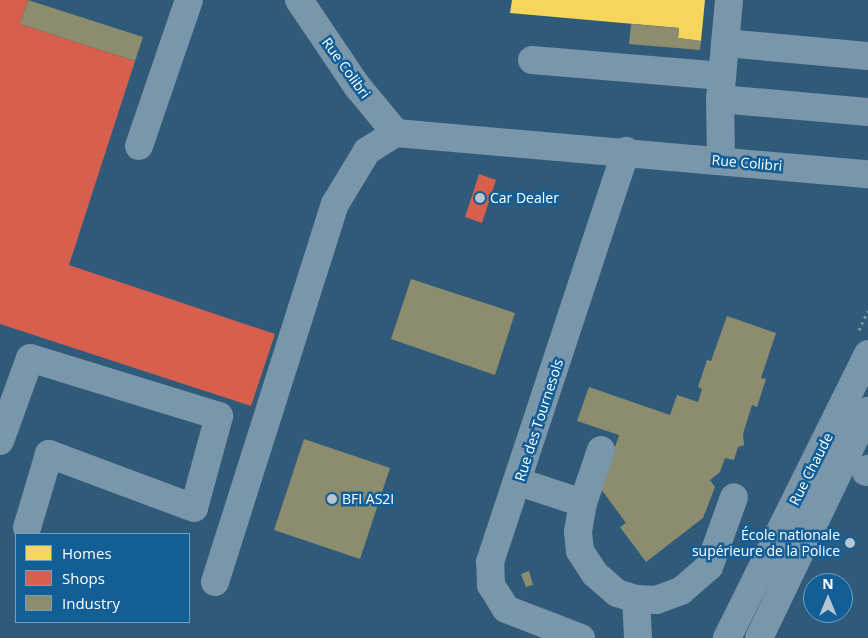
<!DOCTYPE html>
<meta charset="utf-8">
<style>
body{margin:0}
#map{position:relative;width:868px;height:638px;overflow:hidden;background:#305a79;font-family:"Open Sans",sans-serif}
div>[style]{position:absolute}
.homes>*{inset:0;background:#f6d55c}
.shops>*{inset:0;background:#d6604d}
.industry>*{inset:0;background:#8c8c6e}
.path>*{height:3px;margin-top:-1.5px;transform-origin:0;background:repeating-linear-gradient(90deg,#7a96ab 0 2.5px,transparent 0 6.5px)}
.minor>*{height:28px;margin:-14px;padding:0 14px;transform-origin:14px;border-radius:14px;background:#7a96ab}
.dots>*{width:14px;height:14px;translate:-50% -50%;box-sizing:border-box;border:2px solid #125e97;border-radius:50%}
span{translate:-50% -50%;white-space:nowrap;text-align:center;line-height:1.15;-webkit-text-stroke:5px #125e97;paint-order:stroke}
.street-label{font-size:14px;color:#fff}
.poi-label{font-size:14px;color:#fff}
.left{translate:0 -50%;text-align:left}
.right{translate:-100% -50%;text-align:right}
.legend{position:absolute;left:15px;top:533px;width:175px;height:90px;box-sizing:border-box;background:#125e97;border:1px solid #719ec1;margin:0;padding:6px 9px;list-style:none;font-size:15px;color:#fff}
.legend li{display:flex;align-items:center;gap:10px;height:25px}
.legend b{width:25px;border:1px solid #719ec1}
.north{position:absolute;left:803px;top:573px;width:50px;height:50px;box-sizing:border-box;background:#125e97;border:1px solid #719ec1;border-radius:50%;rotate:0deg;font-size:14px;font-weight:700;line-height:20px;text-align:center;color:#fff}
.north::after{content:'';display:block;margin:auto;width:18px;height:22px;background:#b7c5d0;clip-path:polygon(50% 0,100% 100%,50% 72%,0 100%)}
</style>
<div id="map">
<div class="homes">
<div style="clip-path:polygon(512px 0,705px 0,701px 41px,678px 38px,679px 28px,510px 13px)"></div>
</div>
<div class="shops">
<div style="clip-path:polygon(0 0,28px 0,20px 24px,135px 61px,69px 265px,275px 334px,251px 406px,0 324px)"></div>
<div style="clip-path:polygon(479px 174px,496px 180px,482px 223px,465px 217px)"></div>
</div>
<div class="industry">
<div style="clip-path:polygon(28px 0,143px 37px,135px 61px,20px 24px)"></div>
<div style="clip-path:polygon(631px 24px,679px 28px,678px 38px,701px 41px,700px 50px,629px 44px)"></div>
<div style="clip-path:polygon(411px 279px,515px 313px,495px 375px,391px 339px)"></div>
<div style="clip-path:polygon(727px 316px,776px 333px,761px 378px,766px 379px,757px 407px,752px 405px,743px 434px,744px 445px,738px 447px,734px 460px,725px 458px,720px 472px,710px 480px,715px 487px,703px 518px,646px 562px,620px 527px,626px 523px,601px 489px,619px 435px,577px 421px,589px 387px,670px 415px,677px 395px,698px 402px,702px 389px,698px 387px,707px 360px,711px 361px)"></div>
<div style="clip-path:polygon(304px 439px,390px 468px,360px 559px,274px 530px)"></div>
<div style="clip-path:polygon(529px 571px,533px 585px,526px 587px,521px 574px)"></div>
</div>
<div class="path">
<div style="left:859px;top:330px;width:21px;rotate:-65deg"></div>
</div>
<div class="minor">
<div style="left:299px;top:0;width:104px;rotate:56deg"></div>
<div style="left:357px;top:86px;width:61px;rotate:50.3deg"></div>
<div style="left:725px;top:43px;width:144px;rotate:5.2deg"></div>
<div style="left:532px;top:60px;width:191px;rotate:4.8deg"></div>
<div style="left:720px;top:99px;width:149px;rotate:5deg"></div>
<div style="left:139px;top:146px;width:154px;rotate:-71.1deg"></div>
<div style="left:721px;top:160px;width:61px;rotate:-90.9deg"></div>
<div style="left:720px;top:99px;width:99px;rotate:-84.8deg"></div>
<div style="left:0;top:441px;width:88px;rotate:-70.1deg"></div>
<div style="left:30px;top:358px;width:198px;rotate:17.1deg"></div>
<div style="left:219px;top:416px;width:95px;rotate:105.2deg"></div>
<div style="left:194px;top:508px;width:155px;rotate:-159.6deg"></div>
<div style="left:49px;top:454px;width:77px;rotate:106.6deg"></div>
<div style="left:601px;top:450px;width:56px;rotate:108.8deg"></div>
<div style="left:583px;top:503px;width:29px;rotate:100deg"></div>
<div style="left:578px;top:532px;width:19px;rotate:84deg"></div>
<div style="left:580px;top:551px;width:27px;rotate:57deg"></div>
<div style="left:595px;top:574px;width:29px;rotate:41deg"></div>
<div style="left:617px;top:593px;width:20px;rotate:18deg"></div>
<div style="left:636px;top:599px;width:20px;rotate:3deg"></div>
<div style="left:656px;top:600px;width:27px;rotate:-20deg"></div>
<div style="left:681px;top:591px;width:37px;rotate:-41deg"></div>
<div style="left:709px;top:567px;width:74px;rotate:-70.3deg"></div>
<div style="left:866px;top:472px;width:4px;rotate:-56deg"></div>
<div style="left:519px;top:482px;width:67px;rotate:18.2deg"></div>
<div style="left:215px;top:582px;width:397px;rotate:-72.4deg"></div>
<div style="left:335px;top:204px;width:62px;rotate:-58.9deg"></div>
<div style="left:367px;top:151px;width:34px;rotate:-32deg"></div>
<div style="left:396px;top:133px;width:474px;rotate:5deg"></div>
<div style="left:636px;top:599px;width:39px;rotate:87deg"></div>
<div style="left:581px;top:638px;width:80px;rotate:-158.9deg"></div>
<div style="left:506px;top:609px;width:28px;rotate:-122deg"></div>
<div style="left:491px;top:585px;width:23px;rotate:-92deg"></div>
<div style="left:490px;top:562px;width:433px;rotate:-71.7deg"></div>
<div style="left:727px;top:638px;width:317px;rotate:-63.6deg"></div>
<div style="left:759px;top:638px;width:252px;rotate:-64.4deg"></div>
</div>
<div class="dots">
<div style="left:480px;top:198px;background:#b7c5d0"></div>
<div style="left:332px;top:499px;background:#b7c5d0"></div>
<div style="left:850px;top:543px;background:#b7c5d0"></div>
</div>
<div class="street-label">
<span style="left:346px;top:68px;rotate:54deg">Rue Colibri</span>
<span style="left:747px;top:163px;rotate:5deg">Rue Colibri</span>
<span style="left:539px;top:420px;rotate:-72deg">Rue des Tournesols</span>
<span style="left:811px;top:469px;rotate:-63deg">Rue Chaude</span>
</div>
<div class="poi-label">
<span class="left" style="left:490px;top:198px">Car Dealer</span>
<span class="left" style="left:342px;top:499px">BFI AS2I</span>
<span class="right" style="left:840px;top:543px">École nationale<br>supérieure de la Police</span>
</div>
<ul class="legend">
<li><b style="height:14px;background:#f6d55c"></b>Homes</li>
<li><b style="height:14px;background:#d6604d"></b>Shops</li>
<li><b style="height:14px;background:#8c8c6e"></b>Industry</li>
</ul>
<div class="north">N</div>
</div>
